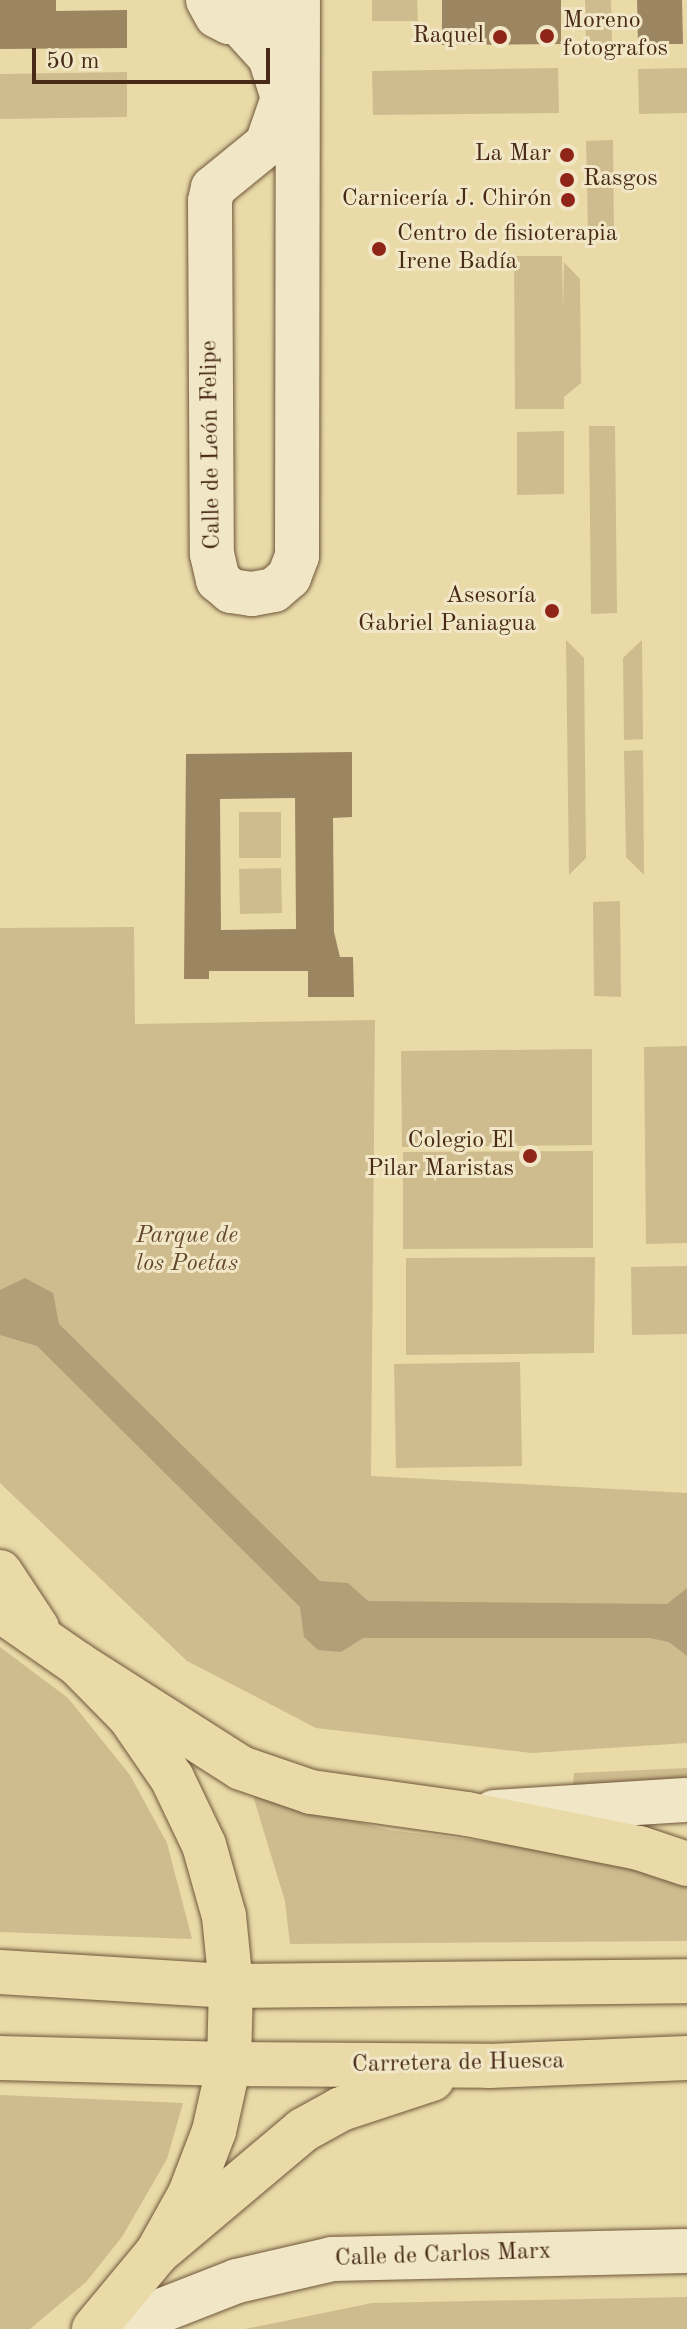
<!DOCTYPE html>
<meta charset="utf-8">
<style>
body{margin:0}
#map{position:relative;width:687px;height:2329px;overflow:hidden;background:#e9daa8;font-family:"Old Standard TT",serif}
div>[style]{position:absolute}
.green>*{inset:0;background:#cebc8f}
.water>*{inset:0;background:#b29e77}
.building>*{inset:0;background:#9c8662}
.roads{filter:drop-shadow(0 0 2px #70563b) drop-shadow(0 0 2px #70563b)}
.minor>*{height:44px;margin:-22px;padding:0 22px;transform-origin:22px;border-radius:22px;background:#f1e7c6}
.major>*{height:44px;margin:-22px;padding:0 22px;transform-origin:22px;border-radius:22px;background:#e9daa8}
.highway>*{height:44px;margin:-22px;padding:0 22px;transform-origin:22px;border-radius:22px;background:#e9daa8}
.dots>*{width:22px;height:22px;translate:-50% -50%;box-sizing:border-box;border:4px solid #f1e7c6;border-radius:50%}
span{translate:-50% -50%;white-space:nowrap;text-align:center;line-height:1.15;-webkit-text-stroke:6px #f1e7c6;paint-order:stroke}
.poi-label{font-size:24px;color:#482a17}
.left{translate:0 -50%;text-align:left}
.right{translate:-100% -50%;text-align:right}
.street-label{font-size:24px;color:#482a17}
.park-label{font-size:24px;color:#63472f;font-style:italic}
.scale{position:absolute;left:32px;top:48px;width:238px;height:36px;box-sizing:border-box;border:4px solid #482a17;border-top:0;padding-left:10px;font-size:24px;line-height:28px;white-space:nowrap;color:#482a17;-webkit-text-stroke:6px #f1e7c6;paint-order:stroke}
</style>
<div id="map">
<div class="green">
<div style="clip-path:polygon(372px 0,417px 0,418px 21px,372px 21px)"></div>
<div style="clip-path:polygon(585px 0,611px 0,612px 43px,586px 44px)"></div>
<div style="clip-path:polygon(558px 68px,559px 113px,373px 115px,372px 71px)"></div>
<div style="clip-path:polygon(687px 68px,687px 113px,639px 114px,638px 69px)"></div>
<div style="clip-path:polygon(127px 72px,127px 117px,0 119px,0 74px)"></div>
<div style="clip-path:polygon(613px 140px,614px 233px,588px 233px,586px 141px)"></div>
<div style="clip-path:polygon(514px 256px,562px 256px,563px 311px,564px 262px,580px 279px,581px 383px,564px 397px,564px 409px,515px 409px)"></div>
<div style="clip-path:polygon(589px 426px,615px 426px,617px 613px,591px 614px)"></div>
<div style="clip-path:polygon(564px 431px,564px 494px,517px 495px,517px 432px)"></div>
<div style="clip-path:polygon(566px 640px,584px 658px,586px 858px,569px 875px)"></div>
<div style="clip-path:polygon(642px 640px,643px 739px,624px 740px,623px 658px)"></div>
<div style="clip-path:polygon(643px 750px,644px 875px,626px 857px,624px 751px)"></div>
<div style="clip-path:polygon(239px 812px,281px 812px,281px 858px,239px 858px)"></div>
<div style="clip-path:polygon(281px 868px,282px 913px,240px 914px,239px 869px)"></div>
<div style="clip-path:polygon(620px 901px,621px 997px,594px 996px,593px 902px)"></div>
<div style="clip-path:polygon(134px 927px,135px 1024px,375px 1020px,371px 1476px,687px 1493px,687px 1743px,532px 1753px,316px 1728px,187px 1661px,0 1483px,0 928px)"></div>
<div style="clip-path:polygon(687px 1046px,687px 1243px,646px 1244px,644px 1047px)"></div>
<div style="clip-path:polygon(592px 1049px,592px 1145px,402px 1147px,401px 1051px)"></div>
<div style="clip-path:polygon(593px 1151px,593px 1248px,403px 1249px,403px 1152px)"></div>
<div style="clip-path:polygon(595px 1257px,594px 1353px,406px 1355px,406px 1258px)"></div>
<div style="clip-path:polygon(687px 1266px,687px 1334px,632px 1335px,631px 1267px)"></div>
<div style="clip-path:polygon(520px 1362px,522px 1466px,396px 1468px,394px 1364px)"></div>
<div style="clip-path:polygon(0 1647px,68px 1698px,130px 1775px,167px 1843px,192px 1939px,0 1932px)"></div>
<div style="clip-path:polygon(687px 1768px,687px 1782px,573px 1786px,574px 1773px)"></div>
<div style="clip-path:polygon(253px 1796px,389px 1830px,539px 1848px,687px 1881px,687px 1941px,290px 1944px,285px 1901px)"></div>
<div style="clip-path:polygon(0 2095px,183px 2103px,167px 2159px,122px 2237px,86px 2282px,30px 2329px,0 2329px)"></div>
<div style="clip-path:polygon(687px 2297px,687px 2329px,245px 2329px,372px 2303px)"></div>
</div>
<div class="water">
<div style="clip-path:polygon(25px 1278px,53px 1293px,59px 1324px,320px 1581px,348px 1583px,368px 1601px,667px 1604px,687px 1588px,687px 1656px,669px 1642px,650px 1638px,363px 1638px,341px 1652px,318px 1650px,304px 1637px,300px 1607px,176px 1484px,37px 1346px,0 1335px,0 1290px)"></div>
</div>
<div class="building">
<div style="clip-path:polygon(0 0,56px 0,56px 11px,127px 10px,127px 48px,0 49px)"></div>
<div style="clip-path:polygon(442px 0,561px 0,561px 44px,442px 45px)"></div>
<div style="clip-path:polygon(637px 0,682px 0,683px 44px,638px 44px)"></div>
<div style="clip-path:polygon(evenodd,352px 752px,352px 817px,333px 818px,334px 932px,340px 957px,353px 957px,354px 997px,308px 997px,308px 971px,209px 971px,209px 979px,184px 979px,186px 754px,352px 752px,295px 798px,296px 929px,221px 930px,220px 799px,295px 798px)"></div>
</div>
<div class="roads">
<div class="minor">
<div style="left:208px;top:0;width:18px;rotate:61deg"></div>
<div style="left:217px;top:16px;width:13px;rotate:27deg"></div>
<div style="left:229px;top:22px;width:37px;rotate:-9deg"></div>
<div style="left:238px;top:22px;width:47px;rotate:47.6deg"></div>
<div style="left:270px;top:57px;width:43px;rotate:72.4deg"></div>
<div style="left:283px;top:98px;width:49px;rotate:109.2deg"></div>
<div style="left:267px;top:144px;width:70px;rotate:140.8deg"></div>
<div style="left:213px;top:188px;width:13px;rotate:103deg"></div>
<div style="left:210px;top:201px;width:353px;rotate:89.7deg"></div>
<div style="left:212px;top:554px;width:27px;rotate:77deg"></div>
<div style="left:218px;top:580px;width:17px;rotate:40deg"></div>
<div style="left:231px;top:591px;width:21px;rotate:8deg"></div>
<div style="left:252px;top:594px;width:22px;rotate:-10deg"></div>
<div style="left:274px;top:590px;width:20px;rotate:-41deg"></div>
<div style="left:289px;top:577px;width:22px;rotate:-69deg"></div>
<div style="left:297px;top:556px;width:556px;rotate:-89.9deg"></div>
<div style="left:494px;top:1812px;width:193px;rotate:-3.6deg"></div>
<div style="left:114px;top:2329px;width:132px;rotate:-21.3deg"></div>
<div style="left:237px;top:2281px;width:98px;rotate:-13deg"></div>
<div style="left:332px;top:2259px;width:355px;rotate:-1.3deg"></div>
</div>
<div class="major">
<div style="left:0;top:1572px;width:67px;rotate:56.5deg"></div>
<div style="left:0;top:1610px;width:95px;rotate:34.7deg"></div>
<div style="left:78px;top:1664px;width:74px;rotate:45.5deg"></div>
<div style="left:130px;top:1717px;width:74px;rotate:55.5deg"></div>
<div style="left:172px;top:1778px;width:74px;rotate:64.5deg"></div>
<div style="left:204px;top:1845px;width:74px;rotate:74.3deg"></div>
<div style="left:224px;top:1916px;width:70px;rotate:84.3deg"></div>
<div style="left:231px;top:1986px;width:78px;rotate:91.5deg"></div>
<div style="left:229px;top:2064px;width:69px;rotate:102.6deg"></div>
<div style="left:214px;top:2131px;width:67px;rotate:110.9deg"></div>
<div style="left:190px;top:2194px;width:68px;rotate:119.2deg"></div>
<div style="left:157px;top:2253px;width:99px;rotate:129.7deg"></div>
<div style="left:0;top:1972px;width:231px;rotate:3.5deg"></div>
<div style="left:0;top:2058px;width:229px;rotate:1.5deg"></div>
</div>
<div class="highway">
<div style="left:78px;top:1664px;width:193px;rotate:32.5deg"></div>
<div style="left:241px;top:1768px;width:74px;rotate:18.9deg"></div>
<div style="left:311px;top:1792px;width:158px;rotate:8deg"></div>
<div style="left:467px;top:1814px;width:175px;rotate:11.2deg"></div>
<div style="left:639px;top:1848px;width:51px;rotate:18.4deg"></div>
<div style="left:231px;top:1986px;width:456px;rotate:-0.6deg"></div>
<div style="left:229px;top:2064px;width:260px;rotate:0.4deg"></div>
<div style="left:489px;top:2066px;width:198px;rotate:-2.3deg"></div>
<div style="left:157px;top:2253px;width:191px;rotate:-40.1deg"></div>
<div style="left:303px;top:2130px;width:43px;rotate:-28.9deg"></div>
<div style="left:341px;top:2109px;width:96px;rotate:-18.2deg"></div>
</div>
</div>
<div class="dots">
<div style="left:547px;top:36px;background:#8f2418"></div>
<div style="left:500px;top:37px;background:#8f2418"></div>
<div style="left:567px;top:155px;background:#8f2418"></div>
<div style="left:567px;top:180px;background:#8f2418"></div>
<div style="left:568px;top:200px;background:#8f2418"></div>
<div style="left:379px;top:249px;background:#8f2418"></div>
<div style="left:552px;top:611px;background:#8f2418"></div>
<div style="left:530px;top:1156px;background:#8f2418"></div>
</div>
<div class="poi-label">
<span class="left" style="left:563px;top:36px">Moreno<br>fotografos</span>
<span class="right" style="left:484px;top:37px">Raquel</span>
<span class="right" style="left:551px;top:155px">La Mar</span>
<span class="left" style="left:583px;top:180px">Rasgos</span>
<span class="right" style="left:552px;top:200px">Carnicería J. Chirón</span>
<span class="left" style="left:397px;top:249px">Centro de fisioterapia<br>Irene Badía</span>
<span class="right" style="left:536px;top:611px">Asesoría<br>Gabriel Paniagua</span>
<span class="right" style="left:514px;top:1156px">Colegio El<br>Pilar Maristas</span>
</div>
<div class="street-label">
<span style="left:212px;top:445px;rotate:-91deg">Calle de León Felipe</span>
<span style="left:458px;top:2064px;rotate:-1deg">Carretera de Huesca</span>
<span style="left:443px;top:2256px;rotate:-2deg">Calle de Carlos Marx</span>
</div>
<div class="park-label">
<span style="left:187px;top:1251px">Parque de<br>los Poetas</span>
</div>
<div class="scale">50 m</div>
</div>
